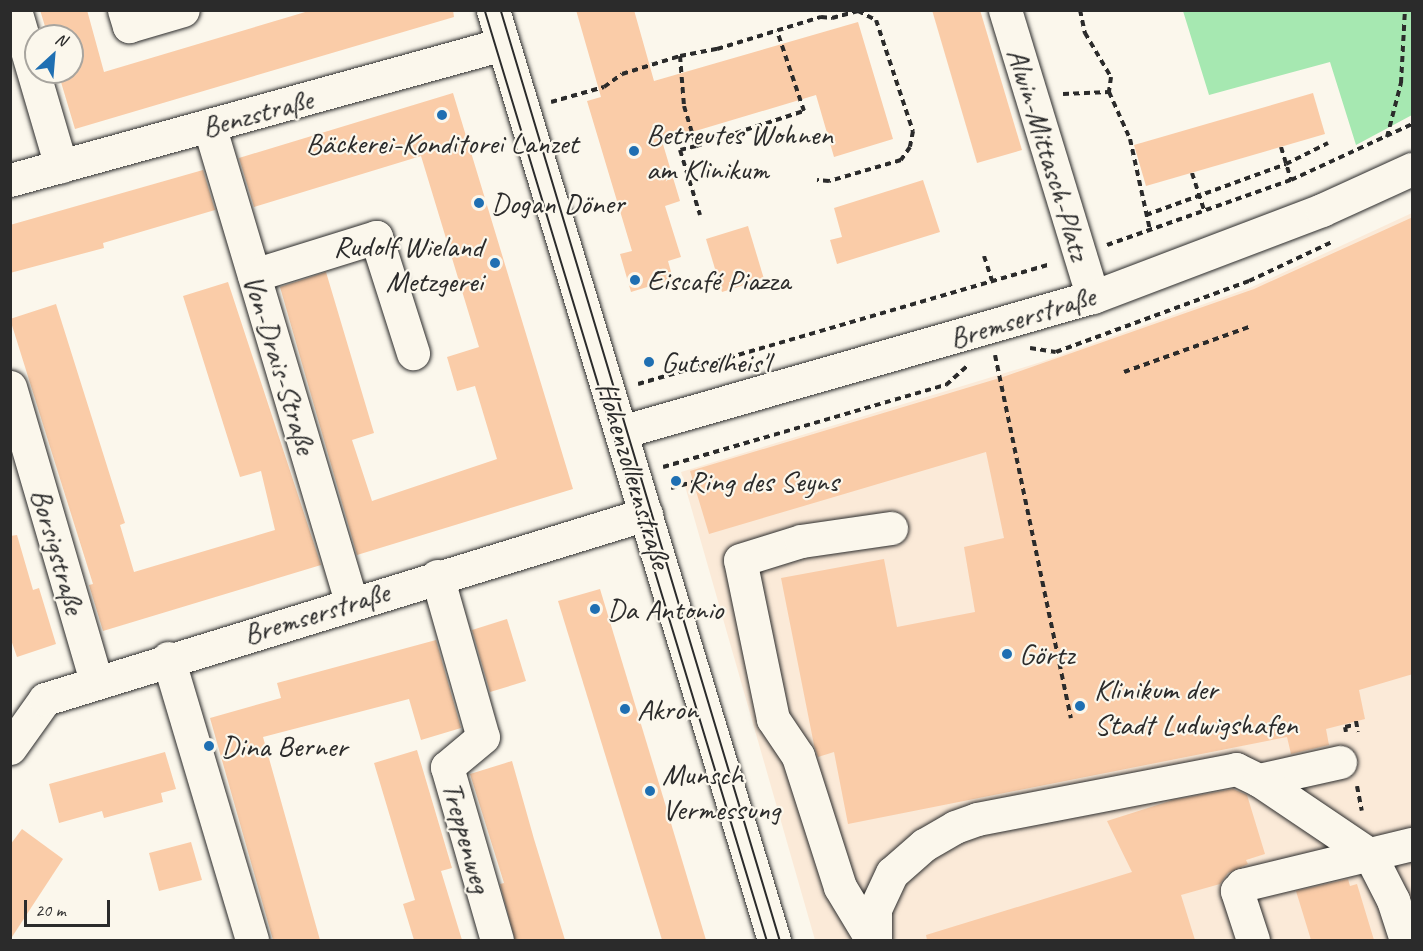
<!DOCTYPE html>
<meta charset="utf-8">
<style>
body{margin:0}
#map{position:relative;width:1423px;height:951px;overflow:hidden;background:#fbf7ec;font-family:Caveat,sans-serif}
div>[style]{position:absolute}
.built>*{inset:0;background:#fbead8}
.green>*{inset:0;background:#a6e8b1}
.building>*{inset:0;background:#facca8}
.path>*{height:4px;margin-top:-2px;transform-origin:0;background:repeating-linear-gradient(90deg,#2b2b2b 0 6px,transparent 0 10.5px)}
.roads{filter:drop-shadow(0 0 2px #2b2b2b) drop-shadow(0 0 2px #2b2b2b)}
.minor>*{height:33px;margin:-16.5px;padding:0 16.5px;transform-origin:16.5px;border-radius:16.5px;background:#fbf7ec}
.tram>*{height:1.5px;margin:-0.75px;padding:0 0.75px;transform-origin:0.75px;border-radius:0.75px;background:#2b2b2b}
.dots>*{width:16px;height:16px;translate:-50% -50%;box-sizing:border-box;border:3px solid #fbf7ec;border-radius:50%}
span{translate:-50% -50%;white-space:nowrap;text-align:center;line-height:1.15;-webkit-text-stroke:4.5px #fbf7ec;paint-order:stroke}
.street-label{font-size:30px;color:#2b2b2b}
.poi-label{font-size:30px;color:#2b2b2b}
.left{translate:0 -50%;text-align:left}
.right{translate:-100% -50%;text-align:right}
.frame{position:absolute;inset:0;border:12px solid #2b2b2b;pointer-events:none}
.north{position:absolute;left:24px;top:24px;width:60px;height:60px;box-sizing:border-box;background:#fbf7ec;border:2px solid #a8a59f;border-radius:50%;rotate:26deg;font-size:16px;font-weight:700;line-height:24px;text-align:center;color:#2b2b2b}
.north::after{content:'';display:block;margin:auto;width:21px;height:27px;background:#1f6fb2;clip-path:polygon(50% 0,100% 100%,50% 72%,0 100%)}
.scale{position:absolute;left:24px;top:900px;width:86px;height:27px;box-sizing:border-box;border:3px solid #2b2b2b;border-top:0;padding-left:8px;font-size:18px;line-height:21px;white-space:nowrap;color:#2b2b2b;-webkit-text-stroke:4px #fbf7ec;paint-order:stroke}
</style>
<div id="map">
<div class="built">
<div style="clip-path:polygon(1412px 213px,1412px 940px,815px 940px,681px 472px,1041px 362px,1252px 287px)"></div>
</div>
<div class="green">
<div style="clip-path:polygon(1183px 11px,1412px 11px,1412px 115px,1356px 145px,1330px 62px,1209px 95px)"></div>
</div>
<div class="building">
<div style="clip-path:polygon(40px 10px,87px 10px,104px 72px,312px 10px,453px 10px,454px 17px,75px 129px,58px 72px,72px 72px,72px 36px,48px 36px)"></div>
<div style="clip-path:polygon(576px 10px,634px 10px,654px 81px,858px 22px,893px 139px,834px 157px,816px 95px,662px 141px,680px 201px,665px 206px,681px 257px,668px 261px,673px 279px,631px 292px,620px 254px,632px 251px,587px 101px,601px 97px)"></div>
<div style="clip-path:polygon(932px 10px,980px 10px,1022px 150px,977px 163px)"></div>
<div style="clip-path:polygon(453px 93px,573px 489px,357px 555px,280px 287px,326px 272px,374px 433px,352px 440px,372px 501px,497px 459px,475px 386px,457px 391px,447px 357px,479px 347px,421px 156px,254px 207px,239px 158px)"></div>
<div style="clip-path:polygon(1313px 93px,1325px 134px,1146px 186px,1134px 145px)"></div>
<div style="clip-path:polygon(203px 170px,215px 210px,103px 243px,104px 248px,10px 273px,10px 225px)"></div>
<div style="clip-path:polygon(923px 180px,940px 232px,837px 264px,830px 240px,842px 237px,834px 208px)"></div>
<div style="clip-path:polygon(1413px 217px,1413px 674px,1359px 690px,1365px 719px,1326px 729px,1329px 745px,1291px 754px,1287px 737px,848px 824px,834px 752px,818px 757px,814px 745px,781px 578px,884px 559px,897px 627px,975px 612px,964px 547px,1004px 538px,986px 452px,709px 534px,690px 471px,1003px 377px,1254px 289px)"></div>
<div style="clip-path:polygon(748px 226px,764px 279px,722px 292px,706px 239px)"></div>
<div style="clip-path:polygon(228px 282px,321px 565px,103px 631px,89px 585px,93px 584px,10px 319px,56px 304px,125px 523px,120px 525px,134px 572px,275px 530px,261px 471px,240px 477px,183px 296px)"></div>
<div style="clip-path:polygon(17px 535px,33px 590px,39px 588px,56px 644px,17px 657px,10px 637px,10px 536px)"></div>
<div style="clip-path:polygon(600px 589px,667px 810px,706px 940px,662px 940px,558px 601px)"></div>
<div style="clip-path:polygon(507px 619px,526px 681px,490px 692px,472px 630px)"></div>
<div style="clip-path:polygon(436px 640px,461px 728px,421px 740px,409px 699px,263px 737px,320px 940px,273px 940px,210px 718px,281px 698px,277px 683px)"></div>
<div style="clip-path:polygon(417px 750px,452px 868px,441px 871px,462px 940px,414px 940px,403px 904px,415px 900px,374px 763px)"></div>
<div style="clip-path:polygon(165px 752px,176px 789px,161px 793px,163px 802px,104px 818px,102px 811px,59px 823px,49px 784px)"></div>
<div style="clip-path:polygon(512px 761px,534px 839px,565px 940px,515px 940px,500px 884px,504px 883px,470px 774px)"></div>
<div style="clip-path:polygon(1233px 789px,1247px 795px,1265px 854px,1246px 860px,1248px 864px,1228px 873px,1220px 884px,1181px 895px,1195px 940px,927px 940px,926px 935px,1132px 872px,1107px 821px,1173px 800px)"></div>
<div style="clip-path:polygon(22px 829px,63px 859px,10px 940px,10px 845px)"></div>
<div style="clip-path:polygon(191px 842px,202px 880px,159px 891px,149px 853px)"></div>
<div style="clip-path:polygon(1348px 879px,1350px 886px,1357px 884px,1374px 940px,1311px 940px,1296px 891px)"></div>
</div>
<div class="path">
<div style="left:1080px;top:10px;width:24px;rotate:78deg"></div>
<div style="left:1085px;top:33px;width:51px;rotate:59.4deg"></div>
<div style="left:1111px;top:77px;width:15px;rotate:98deg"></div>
<div style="left:1109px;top:92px;width:51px;rotate:65.9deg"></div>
<div style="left:1130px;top:139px;width:93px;rotate:77.6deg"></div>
<div style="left:680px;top:56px;width:50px;rotate:85.4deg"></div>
<div style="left:684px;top:106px;width:42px;rotate:73.3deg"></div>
<div style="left:696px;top:146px;width:114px;rotate:-18deg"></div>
<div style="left:804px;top:111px;width:84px;rotate:-108.6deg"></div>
<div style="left:1063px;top:94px;width:46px;rotate:-2.5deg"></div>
<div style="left:551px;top:102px;width:55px;rotate:-15.8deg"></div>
<div style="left:604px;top:87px;width:22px;rotate:-36deg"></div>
<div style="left:622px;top:74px;width:61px;rotate:-17.2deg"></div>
<div style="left:680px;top:56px;width:38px;rotate:-11deg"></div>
<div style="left:717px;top:49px;width:109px;rotate:-17.1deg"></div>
<div style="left:821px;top:17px;width:11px;rotate:5deg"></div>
<div style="left:832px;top:18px;width:27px;rotate:-15deg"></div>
<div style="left:858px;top:11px;width:20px;rotate:27deg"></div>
<div style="left:876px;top:20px;width:117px;rotate:71.6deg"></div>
<div style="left:913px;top:131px;width:16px;rotate:101deg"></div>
<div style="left:910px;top:147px;width:16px;rotate:125deg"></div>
<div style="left:901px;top:160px;width:75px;rotate:163.7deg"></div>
<div style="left:829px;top:181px;width:12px;rotate:-175deg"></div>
<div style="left:1387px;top:137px;width:56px;rotate:-75.5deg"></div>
<div style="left:1401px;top:83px;width:73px;rotate:-86.9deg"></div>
<div style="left:696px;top:146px;width:16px;rotate:166deg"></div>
<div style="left:680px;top:150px;width:68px;rotate:72.9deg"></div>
<div style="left:1281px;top:147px;width:34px;rotate:73deg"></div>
<div style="left:1192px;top:173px;width:40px;rotate:72deg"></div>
<div style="left:1146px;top:215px;width:149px;rotate:-20deg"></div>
<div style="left:1286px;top:164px;width:47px;rotate:-26.6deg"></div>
<div style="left:1107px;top:245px;width:195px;rotate:-19.5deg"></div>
<div style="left:1291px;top:180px;width:133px;rotate:-24.8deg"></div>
<div style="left:984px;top:256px;width:26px;rotate:72deg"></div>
<div style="left:1030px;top:348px;width:26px;rotate:9deg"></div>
<div style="left:1056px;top:352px;width:206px;rotate:-20.2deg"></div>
<div style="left:1249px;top:281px;width:94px;rotate:-25.2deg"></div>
<div style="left:995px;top:355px;width:371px;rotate:78.2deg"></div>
<div style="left:1124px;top:372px;width:133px;rotate:-19.8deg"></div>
<div style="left:638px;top:384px;width:430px;rotate:-16.2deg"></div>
<div style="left:663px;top:467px;width:295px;rotate:-16.2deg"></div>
<div style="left:946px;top:385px;width:28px;rotate:-42deg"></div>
<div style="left:671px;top:488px;width:24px;rotate:-15deg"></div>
<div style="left:1356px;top:721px;width:11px;rotate:80deg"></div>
<div style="left:1346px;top:732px;width:5px;rotate:-101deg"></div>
<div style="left:1345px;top:727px;width:12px;rotate:-14deg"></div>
<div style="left:1357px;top:786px;width:25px;rotate:79deg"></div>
</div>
<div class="roads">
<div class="minor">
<div style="left:15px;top:10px;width:163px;rotate:73.6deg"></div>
<div style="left:124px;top:10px;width:17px;rotate:73deg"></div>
<div style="left:129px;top:26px;width:56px;rotate:-16.5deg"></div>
<div style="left:493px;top:10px;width:972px;rotate:73.19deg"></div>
<div style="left:1005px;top:10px;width:300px;rotate:73deg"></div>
<div style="left:209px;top:125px;width:498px;rotate:73.4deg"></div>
<div style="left:10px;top:180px;width:511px;rotate:-15.42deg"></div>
<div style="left:254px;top:275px;width:128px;rotate:-17.3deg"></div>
<div style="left:376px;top:237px;width:122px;rotate:72.3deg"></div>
<div style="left:10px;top:387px;width:306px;rotate:73.7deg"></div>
<div style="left:621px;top:432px;width:491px;rotate:-16deg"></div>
<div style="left:1093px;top:297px;width:245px;rotate:-20.8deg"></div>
<div style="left:1322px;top:210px;width:99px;rotate:-24.5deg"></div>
<div style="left:437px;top:576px;width:167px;rotate:74.1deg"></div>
<div style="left:483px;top:737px;width:47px;rotate:140.2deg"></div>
<div style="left:447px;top:767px;width:180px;rotate:73.9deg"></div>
<div style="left:168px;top:658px;width:294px;rotate:73.4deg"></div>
<div style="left:10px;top:748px;width:60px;rotate:-54.5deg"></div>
<div style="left:45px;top:699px;width:629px;rotate:-17.11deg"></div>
<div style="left:1259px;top:780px;width:83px;rotate:-12.5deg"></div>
<div style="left:872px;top:940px;width:62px;rotate:-121.1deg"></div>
<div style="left:840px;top:887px;width:138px;rotate:-107.8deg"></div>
<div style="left:798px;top:756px;width:45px;rotate:-124deg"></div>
<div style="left:773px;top:719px;width:162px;rotate:-101.7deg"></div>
<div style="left:740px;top:560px;width:64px;rotate:-17.3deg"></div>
<div style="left:801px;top:541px;width:91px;rotate:-8.2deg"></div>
<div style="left:875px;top:940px;width:31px;rotate:-90deg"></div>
<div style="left:875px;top:909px;width:40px;rotate:-65deg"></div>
<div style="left:892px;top:873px;width:43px;rotate:-41.2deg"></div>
<div style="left:924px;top:845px;width:36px;rotate:-30deg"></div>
<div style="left:955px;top:827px;width:23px;rotate:-20deg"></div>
<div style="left:977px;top:819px;width:264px;rotate:-10.9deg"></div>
<div style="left:1236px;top:769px;width:25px;rotate:26deg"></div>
<div style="left:1259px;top:780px;width:134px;rotate:34deg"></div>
<div style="left:1370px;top:855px;width:51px;rotate:62.9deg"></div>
<div style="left:1393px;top:900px;width:42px;rotate:72deg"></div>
<div style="left:1253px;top:940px;width:52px;rotate:-108.1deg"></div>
<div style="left:1237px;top:891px;width:8px;rotate:-50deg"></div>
<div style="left:1242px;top:885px;width:175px;rotate:-13.6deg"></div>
</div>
</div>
<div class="tram">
<div style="left:485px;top:10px;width:972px;rotate:73.13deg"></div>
<div style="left:501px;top:10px;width:971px;rotate:73.3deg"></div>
</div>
<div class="dots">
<div style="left:442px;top:115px;background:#1f6fb2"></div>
<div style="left:634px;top:151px;background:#1f6fb2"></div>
<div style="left:479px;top:203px;background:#1f6fb2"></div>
<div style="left:495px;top:263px;background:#1f6fb2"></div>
<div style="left:635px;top:280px;background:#1f6fb2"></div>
<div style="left:649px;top:362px;background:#1f6fb2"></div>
<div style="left:676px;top:481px;background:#1f6fb2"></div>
<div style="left:595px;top:609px;background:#1f6fb2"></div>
<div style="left:1007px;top:654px;background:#1f6fb2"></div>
<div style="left:1080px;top:706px;background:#1f6fb2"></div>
<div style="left:625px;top:709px;background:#1f6fb2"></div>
<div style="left:209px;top:746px;background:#1f6fb2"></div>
<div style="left:650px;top:791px;background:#1f6fb2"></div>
</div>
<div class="street-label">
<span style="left:257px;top:113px;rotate:-15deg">Benzstraße</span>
<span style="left:1049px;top:154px;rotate:73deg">Alwin-Mittasch-Platz</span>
<span style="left:1022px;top:317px;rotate:-17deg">Bremserstraße</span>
<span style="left:280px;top:364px;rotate:73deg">Von-Drais-Straße</span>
<span style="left:634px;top:475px;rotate:73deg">Hohenzollernstraße</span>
<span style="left:58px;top:551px;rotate:74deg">Borsigstraße</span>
<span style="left:316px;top:613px;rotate:-17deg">Bremserstraße</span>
<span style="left:467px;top:837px;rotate:74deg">Treppenweg</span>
</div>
<div class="poi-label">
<span class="left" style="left:646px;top:151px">Betreutes Wohnen<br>am Klinikum</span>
<span style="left:442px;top:143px">Bäckerei-Konditorei Lanzet</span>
<span class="left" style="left:491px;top:203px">Dogan Döner</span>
<span class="right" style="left:483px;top:263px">Rudolf Wieland<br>Metzgerei</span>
<span class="left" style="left:647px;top:280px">Eiscafé Piazza</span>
<span class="left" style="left:661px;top:362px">Gutselheis'l</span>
<span class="left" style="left:688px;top:481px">Ring des Seyns</span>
<span class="left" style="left:607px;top:609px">Da Antonio</span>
<span class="left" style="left:1019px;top:654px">Görtz</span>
<span class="left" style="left:1094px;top:706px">Klinikum der<br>Stadt Ludwigshafen</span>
<span class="left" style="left:637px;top:709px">Akron</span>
<span class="left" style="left:221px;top:746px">Dina Berner</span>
<span class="left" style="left:662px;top:791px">Munsch<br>Vermessung</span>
</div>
<div class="frame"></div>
<div class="north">N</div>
<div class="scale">20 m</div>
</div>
